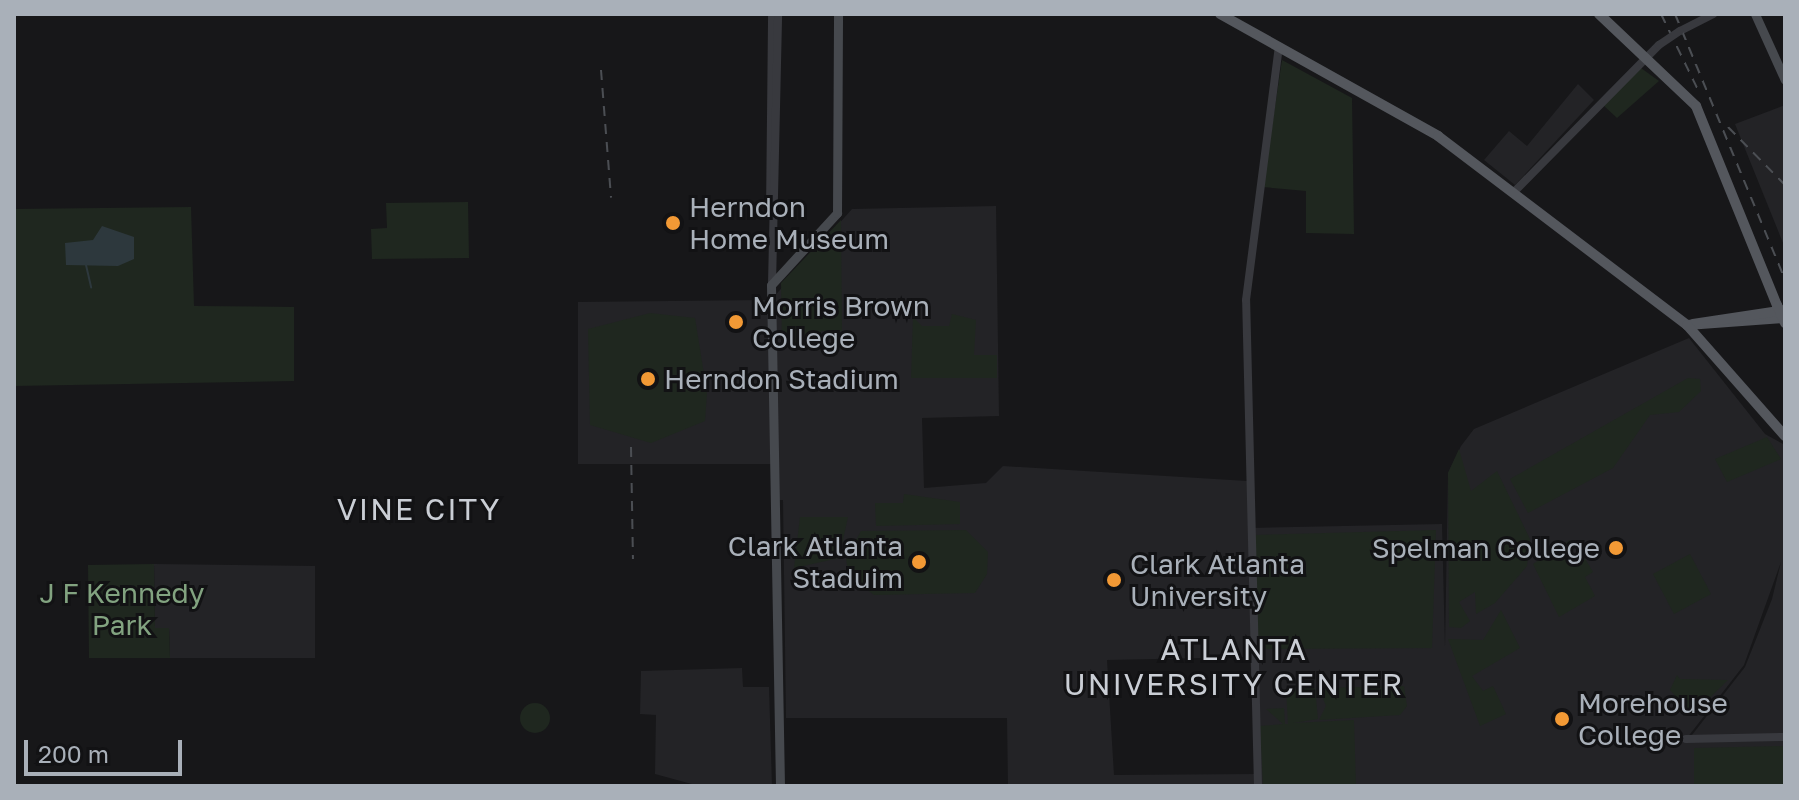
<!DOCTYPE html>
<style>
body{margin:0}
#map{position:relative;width:1799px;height:800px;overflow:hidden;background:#171719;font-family:"Golos Text",sans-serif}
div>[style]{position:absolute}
.built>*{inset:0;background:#232326}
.green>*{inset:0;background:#1f271f}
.round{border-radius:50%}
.water>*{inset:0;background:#2d383d}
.stream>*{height:2px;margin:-1px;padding:0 1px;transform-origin:1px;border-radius:1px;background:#2d383d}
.tertiary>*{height:8px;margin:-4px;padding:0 4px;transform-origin:4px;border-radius:4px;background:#38393e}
.secondary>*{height:9px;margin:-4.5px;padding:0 4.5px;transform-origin:4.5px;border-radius:4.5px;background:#46494e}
.primary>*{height:10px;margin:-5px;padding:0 5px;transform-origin:5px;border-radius:5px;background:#54575d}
.rail>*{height:2px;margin-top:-1px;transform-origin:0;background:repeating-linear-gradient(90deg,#4b4e53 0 10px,transparent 0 18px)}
.tertiary-bridge>*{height:8px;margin:-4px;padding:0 4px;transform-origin:4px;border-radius:4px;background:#38393e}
.primary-bridge>*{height:10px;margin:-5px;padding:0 5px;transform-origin:5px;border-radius:5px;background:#54575d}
.dots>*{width:22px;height:22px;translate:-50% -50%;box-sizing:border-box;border:4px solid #121214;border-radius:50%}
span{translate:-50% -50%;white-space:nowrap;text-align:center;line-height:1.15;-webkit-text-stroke:6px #121214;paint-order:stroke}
.poi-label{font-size:28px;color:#a9b0b9}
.left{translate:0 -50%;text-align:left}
.right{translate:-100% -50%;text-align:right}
.park-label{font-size:28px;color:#82a380}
.neighbourhood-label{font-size:30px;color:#caced5;letter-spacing:2px}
.frame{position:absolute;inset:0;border:16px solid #a9b0b9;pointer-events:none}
.scale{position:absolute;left:24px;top:740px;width:158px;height:36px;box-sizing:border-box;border:4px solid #a9b0b9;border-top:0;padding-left:10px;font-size:24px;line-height:28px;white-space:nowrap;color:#a9b0b9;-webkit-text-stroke:6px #121214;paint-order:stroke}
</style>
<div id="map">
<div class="built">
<div style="clip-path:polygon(1578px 84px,1594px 100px,1515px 185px,1484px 160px,1509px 131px,1527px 146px)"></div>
<div style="clip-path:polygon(1785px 105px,1785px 248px,1735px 124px)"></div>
<div style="clip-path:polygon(evenodd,996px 206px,999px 416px,922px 418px,924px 488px,986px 483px,1003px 466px,1247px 481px,1250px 528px,1442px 524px,1445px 647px,1448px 473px,1461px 446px,1474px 429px,1689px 338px,1765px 434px,1785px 445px,1785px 736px,1692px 735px,1745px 667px,1772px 599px,1781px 562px,1744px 665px,1687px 738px,1785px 739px,1785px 786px,1008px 786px,1007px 718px,786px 718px,783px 500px,776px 500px,775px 464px,578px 464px,578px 302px,771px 300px,852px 209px,996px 206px,1250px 657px,1257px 774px,1114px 775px,1107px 660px,1250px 657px)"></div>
<div style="clip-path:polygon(154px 564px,315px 566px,315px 658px,170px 658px,169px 629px,155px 628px)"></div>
<div style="clip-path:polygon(742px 668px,743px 687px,769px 687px,772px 786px,699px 786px,655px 774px,656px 715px,640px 714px,641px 671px)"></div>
</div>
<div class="green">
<div style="clip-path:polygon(1282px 60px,1352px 98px,1354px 234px,1306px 233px,1306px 191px,1263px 187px)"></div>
<div style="clip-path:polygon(1641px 68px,1659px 81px,1617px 118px,1603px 105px)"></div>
<div style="clip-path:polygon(468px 202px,469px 258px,372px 259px,371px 229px,387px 228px,386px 203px)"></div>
<div style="clip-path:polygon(191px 207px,194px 306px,294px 307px,294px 381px,14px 386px,14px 209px)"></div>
<div style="clip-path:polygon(841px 220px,842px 331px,821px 331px,821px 342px,782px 343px,781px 283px)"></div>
<div style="clip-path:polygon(650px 313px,695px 318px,707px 393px,705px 421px,651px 443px,590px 425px,588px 329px)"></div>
<div style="clip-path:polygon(952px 314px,976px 320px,974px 355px,997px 355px,997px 378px,911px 378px,913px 317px,922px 326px,949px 326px)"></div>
<div style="clip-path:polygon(1688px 378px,1700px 379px,1701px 391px,1679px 412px,1650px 415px,1613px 468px,1528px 513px,1510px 479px)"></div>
<div style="clip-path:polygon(1767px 437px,1781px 459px,1727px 482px,1715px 459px)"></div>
<div style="clip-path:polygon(1459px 449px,1471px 491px,1497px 471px,1530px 539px,1527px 566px,1495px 603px,1476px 614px,1475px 592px,1459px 602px,1470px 621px,1461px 628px,1449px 627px,1448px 473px)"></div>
<div style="clip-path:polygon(904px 494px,960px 502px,960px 524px,876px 526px,875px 503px,903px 503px)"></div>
<div style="clip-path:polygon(800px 517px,848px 517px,839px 558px,794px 568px)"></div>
<div style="clip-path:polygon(966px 530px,988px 552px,987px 574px,975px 593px,874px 595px,849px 576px,846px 559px,861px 531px)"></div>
<div style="clip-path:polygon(1436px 530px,1432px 648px,1256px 649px,1254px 535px)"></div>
<div style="clip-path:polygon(1570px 540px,1572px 556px,1581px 552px,1593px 572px,1585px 577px,1595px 596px,1559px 617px,1533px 564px)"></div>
<div style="clip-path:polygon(1690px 554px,1711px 594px,1674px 614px,1653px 574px)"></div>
<div style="clip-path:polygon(154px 564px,155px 628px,169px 628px,170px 658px,89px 658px,88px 565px)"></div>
<div style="clip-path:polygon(1501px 610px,1520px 648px,1472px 676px,1483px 691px,1493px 686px,1506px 714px,1480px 726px,1448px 639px,1483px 640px)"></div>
<div style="clip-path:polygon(1677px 675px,1680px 679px,1728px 680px,1692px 715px,1670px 690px)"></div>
<div style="clip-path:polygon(1404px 686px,1407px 706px,1400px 715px,1319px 720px,1326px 706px,1319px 688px)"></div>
<div style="clip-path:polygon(1315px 688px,1318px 719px,1293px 723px,1354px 720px,1356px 786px,1263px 786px,1260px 726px,1283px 724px,1266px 709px,1284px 708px,1285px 724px,1288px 724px,1286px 689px)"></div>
<div class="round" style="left:520px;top:703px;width:30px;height:30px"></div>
<div style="clip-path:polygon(1785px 746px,1785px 786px,1694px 786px,1694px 748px)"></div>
</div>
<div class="water">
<div style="clip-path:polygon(102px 226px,134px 237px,134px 259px,118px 266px,66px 265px,65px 243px,93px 240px)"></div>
</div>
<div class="stream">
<div style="left:86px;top:265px;width:23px;rotate:77deg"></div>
</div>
<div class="tertiary">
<div style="left:1680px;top:31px;width:37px;rotate:-27deg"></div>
<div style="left:1513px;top:193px;width:208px;rotate:-45.4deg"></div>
<div style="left:770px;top:213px;width:199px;rotate:-89.4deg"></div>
<div style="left:772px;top:284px;width:270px;rotate:-88.7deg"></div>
<div style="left:1686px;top:739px;width:99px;rotate:-1.2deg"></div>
<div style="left:1258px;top:786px;width:486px;rotate:-91.4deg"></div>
<div style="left:1246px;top:300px;width:256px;rotate:-82.6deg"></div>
</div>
<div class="secondary">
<div style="left:1755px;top:14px;width:72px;rotate:65.6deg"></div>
<div style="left:780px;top:786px;width:501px;rotate:-91.03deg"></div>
<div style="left:771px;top:285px;width:98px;rotate:-47.5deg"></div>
<div style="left:837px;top:213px;width:199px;rotate:-89.7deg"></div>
</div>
<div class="primary">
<div style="left:1220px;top:14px;width:250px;rotate:29.2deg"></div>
<div style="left:1438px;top:136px;width:313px;rotate:37.2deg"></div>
<div style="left:1687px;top:325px;width:98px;rotate:-4.1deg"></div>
<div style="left:1599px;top:14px;width:134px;rotate:43.5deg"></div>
<div style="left:1696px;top:106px;width:215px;rotate:67.9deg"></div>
<div style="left:1693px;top:324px;width:93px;rotate:-8.7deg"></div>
<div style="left:1687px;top:325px;width:148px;rotate:48.6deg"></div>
</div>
<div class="rail">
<div style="left:1661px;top:14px;width:85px;rotate:64deg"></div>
<div style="left:1675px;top:14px;width:288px;rotate:67.5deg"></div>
<div style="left:601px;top:70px;width:128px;rotate:85.5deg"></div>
<div style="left:1728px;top:127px;width:81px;rotate:45.5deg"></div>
<div style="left:631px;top:447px;width:112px;rotate:89deg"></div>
</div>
<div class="tertiary-bridge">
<div style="left:1659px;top:45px;width:25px;rotate:-34deg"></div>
</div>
<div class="primary-bridge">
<div style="left:1777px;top:305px;width:20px;rotate:66deg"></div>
</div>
<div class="dots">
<div style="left:673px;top:223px;background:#f29935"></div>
<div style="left:736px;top:322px;background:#f29935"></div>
<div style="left:648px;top:379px;background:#f29935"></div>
<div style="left:1616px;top:548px;background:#f29935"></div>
<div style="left:919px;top:562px;background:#f29935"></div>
<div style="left:1114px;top:580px;background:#f29935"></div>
<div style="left:1562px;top:719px;background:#f29935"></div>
</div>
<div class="poi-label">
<span class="left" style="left:689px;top:223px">Herndon<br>Home Museum</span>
<span class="left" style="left:752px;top:322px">Morris Brown<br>College</span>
<span class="left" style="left:664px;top:379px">Herndon Stadium</span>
<span class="right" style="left:903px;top:562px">Clark Atlanta<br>Staduim</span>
<span class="right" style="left:1600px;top:548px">Spelman College</span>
<span class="left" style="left:1130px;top:580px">Clark Atlanta<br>University</span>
<span class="left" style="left:1578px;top:719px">Morehouse<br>College</span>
</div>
<div class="park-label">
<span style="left:122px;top:609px">J F Kennedy<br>Park</span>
</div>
<div class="neighbourhood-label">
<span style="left:419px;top:509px">VINE CITY</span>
<span style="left:1234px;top:666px">ATLANTA<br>UNIVERSITY CENTER</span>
</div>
<div class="frame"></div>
<div class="scale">200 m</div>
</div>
